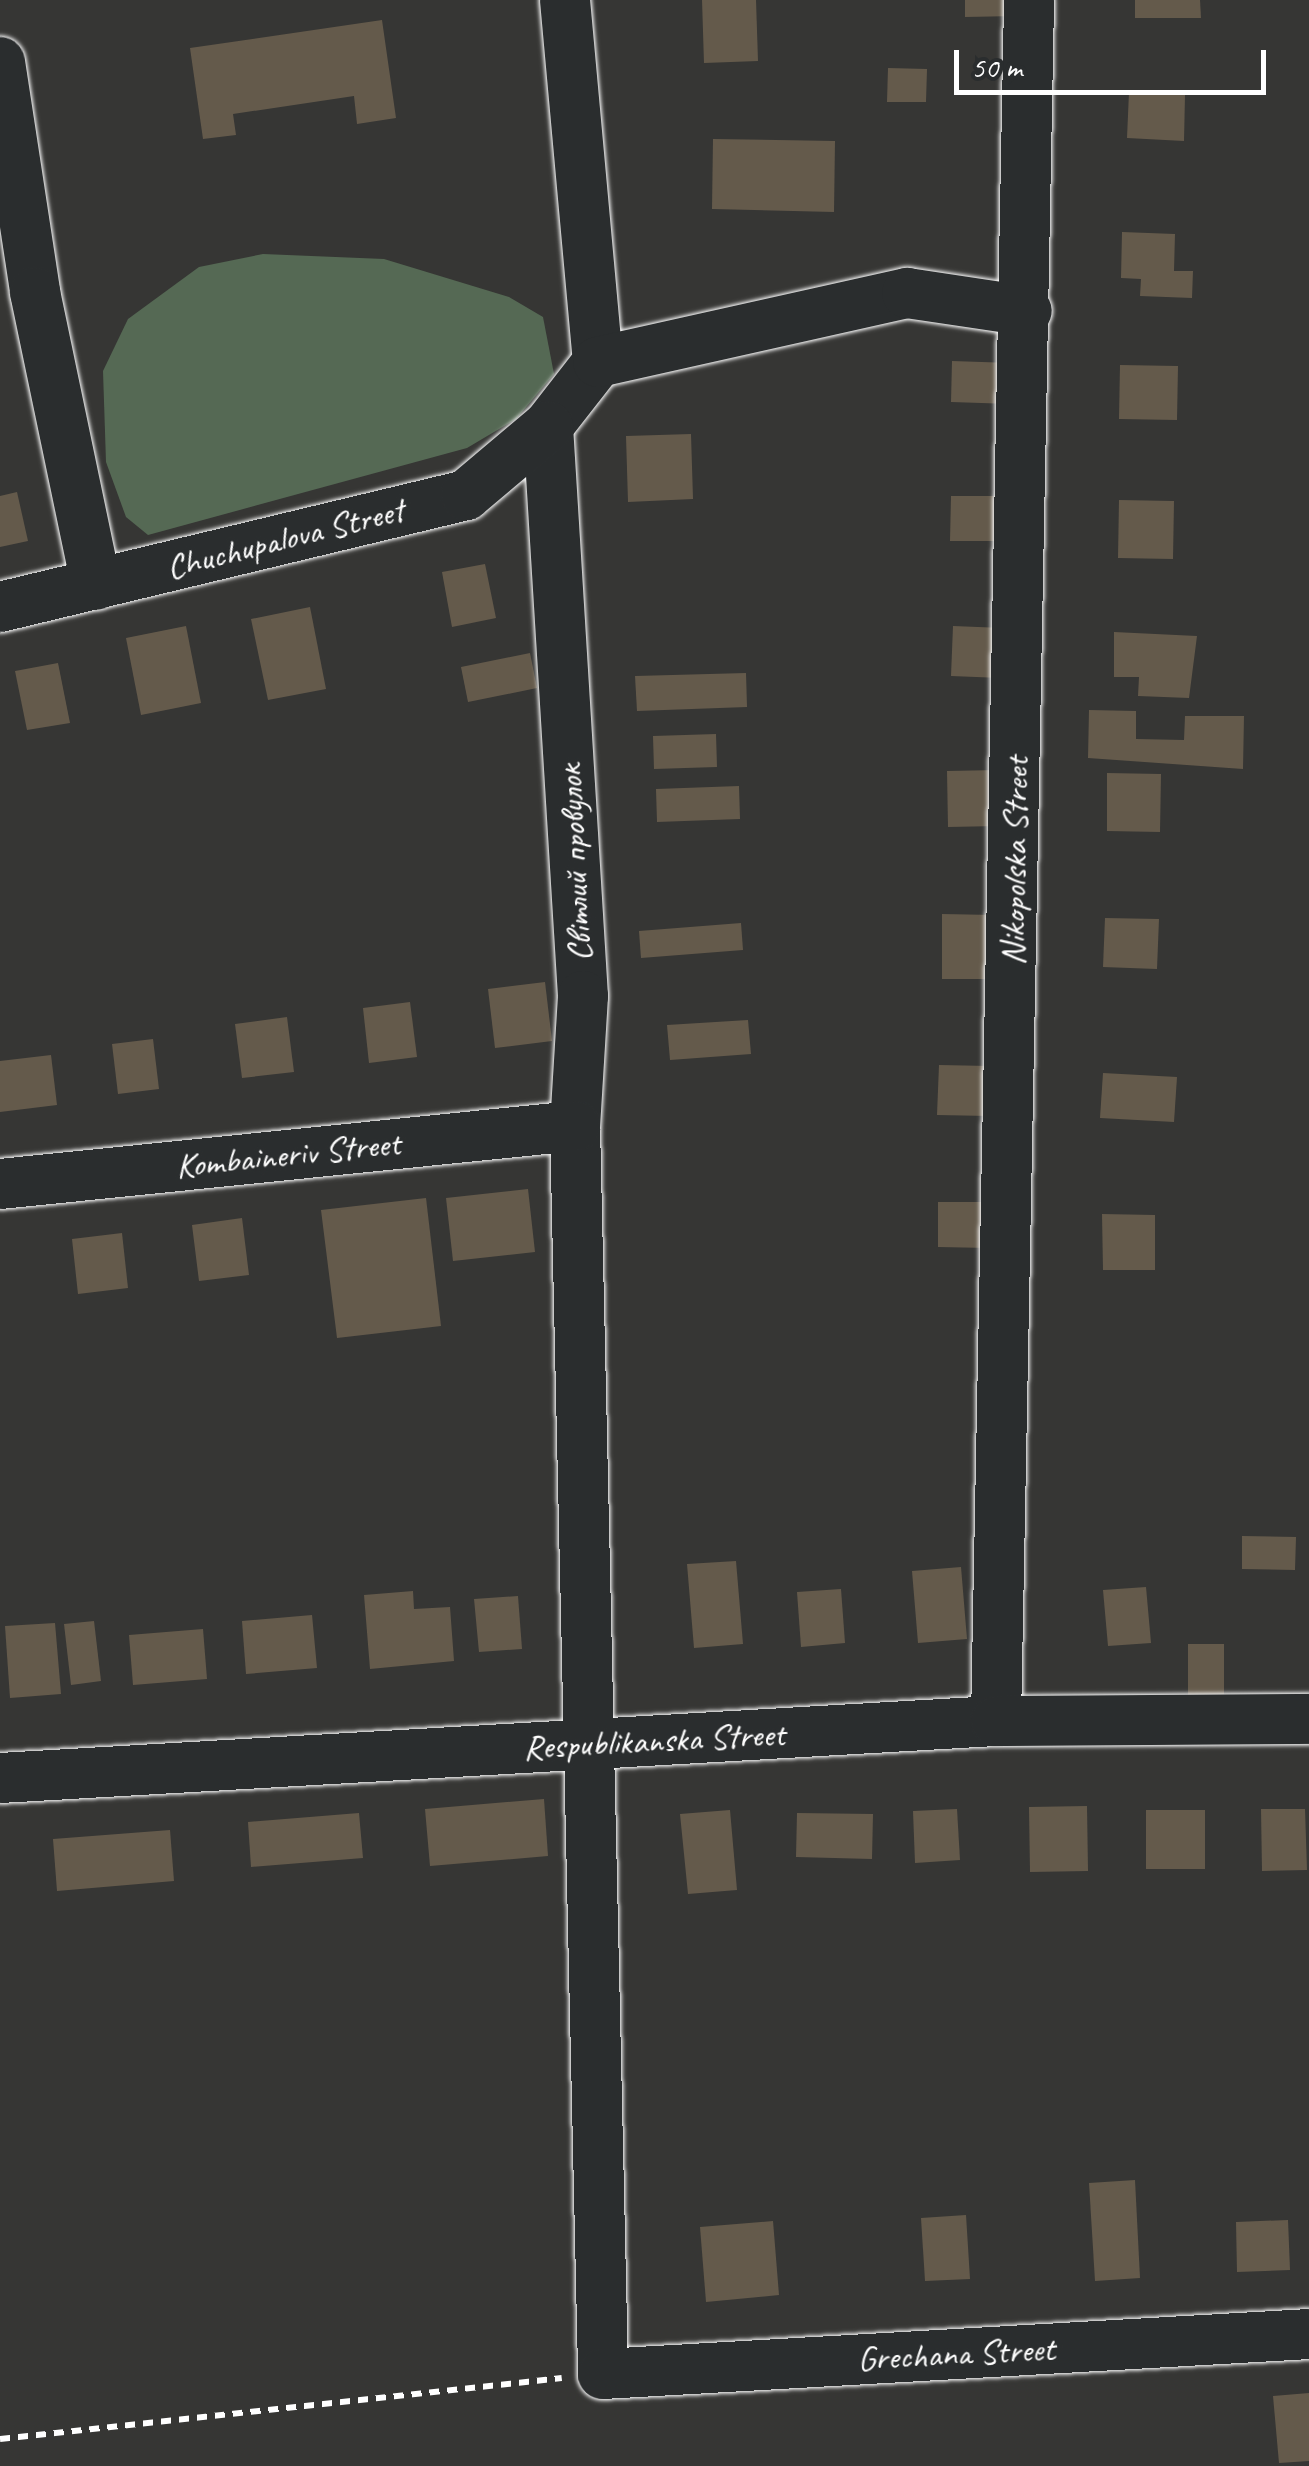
<!DOCTYPE html>
<meta charset="utf-8">
<style>
body{margin:0}
#map{position:relative;width:1309px;height:2466px;overflow:hidden;background:#363634;font-family:Caveat,sans-serif}
div>[style]{position:absolute}
.green>*{inset:0;background:#556954}
.building>*{inset:0;background:#645a4b}
.path>*{height:6px;margin-top:-3px;transform-origin:0;background:repeating-linear-gradient(90deg,#fff 0 10px,transparent 0 18px)}
.roads{filter:drop-shadow(0 0 2px #fff) drop-shadow(0 0 2px #fff)}
.minor>*{height:50px;margin:-25px;padding:0 25px;transform-origin:25px;border-radius:25px;background:#2a2d2e}
span{translate:-50% -50%;white-space:nowrap;text-align:center;line-height:1.15;-webkit-text-stroke:8px #2a2d2e;paint-order:stroke}
.street-label{font-size:35px;color:#fff}
.scale{position:absolute;left:954px;top:50px;width:312px;height:45px;box-sizing:border-box;border:5px solid #fff;border-top:0;padding-left:12px;font-size:30px;line-height:35px;white-space:nowrap;color:#fff;-webkit-text-stroke:8px #2a2d2e;paint-order:stroke}
</style>
<div id="map">
<div class="green">
<div style="clip-path:polygon(263px 254px,384px 259px,509px 297px,543px 317px,554px 374px,516px 419px,467px 448px,148px 535px,126px 517px,106px 462px,103px 371px,128px 319px,199px 267px)"></div>
</div>
<div class="building">
<div style="clip-path:polygon(702px 0,756px 0,758px 61px,704px 63px)"></div>
<div style="clip-path:polygon(965px 0,1017px 0,1017px 16px,965px 17px)"></div>
<div style="clip-path:polygon(1135px 0,1200px 0,1201px 18px,1135px 18px)"></div>
<div style="clip-path:polygon(382px 20px,396px 118px,357px 124px,354px 96px,233px 114px,236px 135px,203px 139px,190px 48px)"></div>
<div style="clip-path:polygon(888px 68px,927px 69px,926px 102px,887px 102px)"></div>
<div style="clip-path:polygon(1129px 92px,1185px 95px,1184px 141px,1127px 138px)"></div>
<div style="clip-path:polygon(713px 139px,835px 141px,834px 212px,712px 209px)"></div>
<div style="clip-path:polygon(1122px 232px,1175px 234px,1174px 271px,1193px 271px,1192px 298px,1140px 296px,1141px 279px,1121px 278px)"></div>
<div style="clip-path:polygon(952px 361px,1012px 363px,1011px 404px,951px 402px)"></div>
<div style="clip-path:polygon(1120px 365px,1178px 366px,1177px 420px,1119px 419px)"></div>
<div style="clip-path:polygon(691px 434px,693px 499px,628px 502px,626px 436px)"></div>
<div style="clip-path:polygon(17px 492px,28px 541px,0 547px,0 496px)"></div>
<div style="clip-path:polygon(951px 496px,1003px 496px,1002px 541px,950px 541px)"></div>
<div style="clip-path:polygon(1119px 500px,1174px 501px,1173px 559px,1118px 558px)"></div>
<div style="clip-path:polygon(485px 564px,496px 618px,452px 627px,442px 572px)"></div>
<div style="clip-path:polygon(310px 607px,326px 689px,268px 700px,251px 619px)"></div>
<div style="clip-path:polygon(186px 626px,201px 703px,141px 715px,126px 638px)"></div>
<div style="clip-path:polygon(953px 626px,1003px 628px,1001px 678px,951px 676px)"></div>
<div style="clip-path:polygon(1114px 632px,1197px 636px,1189px 698px,1138px 696px,1139px 677px,1114px 677px)"></div>
<div style="clip-path:polygon(530px 653px,537px 688px,468px 702px,461px 667px)"></div>
<div style="clip-path:polygon(58px 663px,70px 723px,27px 730px,15px 671px)"></div>
<div style="clip-path:polygon(746px 673px,747px 707px,637px 711px,635px 676px)"></div>
<div style="clip-path:polygon(1089px 710px,1136px 711px,1136px 739px,1184px 740px,1185px 716px,1244px 716px,1243px 769px,1088px 758px)"></div>
<div style="clip-path:polygon(716px 734px,717px 767px,654px 769px,653px 736px)"></div>
<div style="clip-path:polygon(998px 770px,999px 826px,948px 827px,947px 771px)"></div>
<div style="clip-path:polygon(1107px 773px,1161px 774px,1160px 832px,1107px 831px)"></div>
<div style="clip-path:polygon(739px 786px,740px 819px,657px 822px,656px 789px)"></div>
<div style="clip-path:polygon(942px 914px,994px 915px,994px 979px,942px 979px)"></div>
<div style="clip-path:polygon(1105px 918px,1159px 919px,1157px 969px,1103px 967px)"></div>
<div style="clip-path:polygon(741px 923px,743px 950px,641px 958px,639px 931px)"></div>
<div style="clip-path:polygon(545px 982px,552px 1041px,495px 1048px,488px 989px)"></div>
<div style="clip-path:polygon(410px 1002px,417px 1057px,369px 1063px,363px 1008px)"></div>
<div style="clip-path:polygon(287px 1017px,294px 1072px,242px 1078px,235px 1024px)"></div>
<div style="clip-path:polygon(748px 1020px,751px 1054px,670px 1060px,667px 1025px)"></div>
<div style="clip-path:polygon(153px 1039px,159px 1089px,118px 1094px,112px 1044px)"></div>
<div style="clip-path:polygon(51px 1055px,57px 1105px,0 1112px,0 1061px)"></div>
<div style="clip-path:polygon(939px 1065px,990px 1066px,989px 1116px,937px 1115px)"></div>
<div style="clip-path:polygon(1103px 1073px,1177px 1077px,1174px 1122px,1100px 1118px)"></div>
<div style="clip-path:polygon(528px 1189px,535px 1252px,453px 1261px,446px 1198px)"></div>
<div style="clip-path:polygon(426px 1198px,441px 1326px,337px 1338px,321px 1210px)"></div>
<div style="clip-path:polygon(938px 1202px,988px 1202px,989px 1248px,938px 1247px)"></div>
<div style="clip-path:polygon(1102px 1214px,1155px 1215px,1155px 1270px,1103px 1270px)"></div>
<div style="clip-path:polygon(242px 1218px,249px 1275px,199px 1281px,192px 1225px)"></div>
<div style="clip-path:polygon(122px 1233px,128px 1288px,78px 1294px,72px 1239px)"></div>
<div style="clip-path:polygon(1242px 1536px,1296px 1537px,1295px 1570px,1242px 1569px)"></div>
<div style="clip-path:polygon(736px 1561px,743px 1644px,694px 1648px,687px 1564px)"></div>
<div style="clip-path:polygon(961px 1567px,967px 1639px,918px 1643px,912px 1571px)"></div>
<div style="clip-path:polygon(1146px 1587px,1151px 1643px,1108px 1646px,1103px 1590px)"></div>
<div style="clip-path:polygon(841px 1589px,845px 1643px,801px 1647px,797px 1592px)"></div>
<div style="clip-path:polygon(413px 1591px,414px 1609px,450px 1607px,454px 1661px,370px 1669px,364px 1595px)"></div>
<div style="clip-path:polygon(518px 1596px,522px 1649px,479px 1652px,474px 1599px)"></div>
<div style="clip-path:polygon(312px 1615px,317px 1668px,246px 1674px,242px 1621px)"></div>
<div style="clip-path:polygon(94px 1621px,101px 1681px,71px 1685px,64px 1624px)"></div>
<div style="clip-path:polygon(55px 1623px,61px 1694px,10px 1698px,5px 1626px)"></div>
<div style="clip-path:polygon(203px 1629px,207px 1679px,133px 1685px,129px 1635px)"></div>
<div style="clip-path:polygon(1188px 1644px,1224px 1644px,1224px 1696px,1188px 1696px)"></div>
<div style="clip-path:polygon(544px 1799px,548px 1856px,430px 1866px,425px 1809px)"></div>
<div style="clip-path:polygon(1087px 1806px,1088px 1871px,1030px 1872px,1029px 1807px)"></div>
<div style="clip-path:polygon(957px 1809px,960px 1860px,915px 1863px,913px 1811px)"></div>
<div style="clip-path:polygon(1261px 1809px,1305px 1809px,1307px 1870px,1262px 1871px)"></div>
<div style="clip-path:polygon(730px 1810px,737px 1890px,688px 1894px,680px 1814px)"></div>
<div style="clip-path:polygon(1146px 1810px,1205px 1810px,1205px 1869px,1146px 1869px)"></div>
<div style="clip-path:polygon(359px 1813px,363px 1858px,251px 1867px,248px 1822px)"></div>
<div style="clip-path:polygon(797px 1813px,873px 1814px,872px 1859px,796px 1857px)"></div>
<div style="clip-path:polygon(170px 1830px,174px 1881px,57px 1891px,53px 1839px)"></div>
<div style="clip-path:polygon(1135px 2180px,1140px 2278px,1095px 2281px,1089px 2183px)"></div>
<div style="clip-path:polygon(966px 2215px,970px 2279px,925px 2281px,921px 2218px)"></div>
<div style="clip-path:polygon(1288px 2220px,1290px 2270px,1237px 2272px,1236px 2222px)"></div>
<div style="clip-path:polygon(773px 2221px,779px 2295px,706px 2302px,700px 2227px)"></div>
<div style="clip-path:polygon(1309px 2393px,1309px 2461px,1279px 2463px,1273px 2396px)"></div>
</div>
<div class="path">
<div style="left:0;top:2439px;width:565px;rotate:-6.19deg"></div>
</div>
<div class="roads">
<div class="minor">
<div style="left:565px;top:0;width:364px;rotate:84.8deg"></div>
<div style="left:598px;top:362px;width:81px;rotate:128deg"></div>
<div style="left:548px;top:426px;width:571px;rotate:86.49deg"></div>
<div style="left:583px;top:996px;width:130px;rotate:93.5deg"></div>
<div style="left:575px;top:1126px;width:1248px;rotate:88.71deg"></div>
<div style="left:603px;top:2374px;width:707px;rotate:-3.24deg"></div>
<div style="left:0;top:62px;width:233px;rotate:81.3deg"></div>
<div style="left:35px;top:292px;width:299px;rotate:78.2deg"></div>
<div style="left:598px;top:362px;width:317px;rotate:-12.6deg"></div>
<div style="left:907px;top:293px;width:121px;rotate:8.5deg"></div>
<div style="left:0;top:607px;width:479px;rotate:-13.5deg"></div>
<div style="left:466px;top:495px;width:107px;rotate:-40.1deg"></div>
<div style="left:0;top:1184px;width:578px;rotate:-5.76deg"></div>
<div style="left:996px;top:1721px;width:1721px;rotate:-88.9deg"></div>
<div style="left:0;top:1778px;width:998px;rotate:-3.28deg"></div>
<div style="left:996px;top:1721px;width:313px;rotate:-0.4deg"></div>
</div>
</div>
<div class="street-label">
<span style="left:285px;top:539px;rotate:-14deg">Chuchupalova Street</span>
<span style="left:1015px;top:861px;rotate:-89deg">Nikopolska Street</span>
<span style="left:575px;top:863px;rotate:-93deg">Світлий провулок</span>
<span style="left:288px;top:1155px;rotate:-6deg">Kombaineriv Street</span>
<span style="left:654px;top:1741px;rotate:-3deg">Respublikanska Street</span>
<span style="left:956px;top:2354px;rotate:-3deg">Grechana Street</span>
</div>
<div class="scale">50 m</div>
</div>
